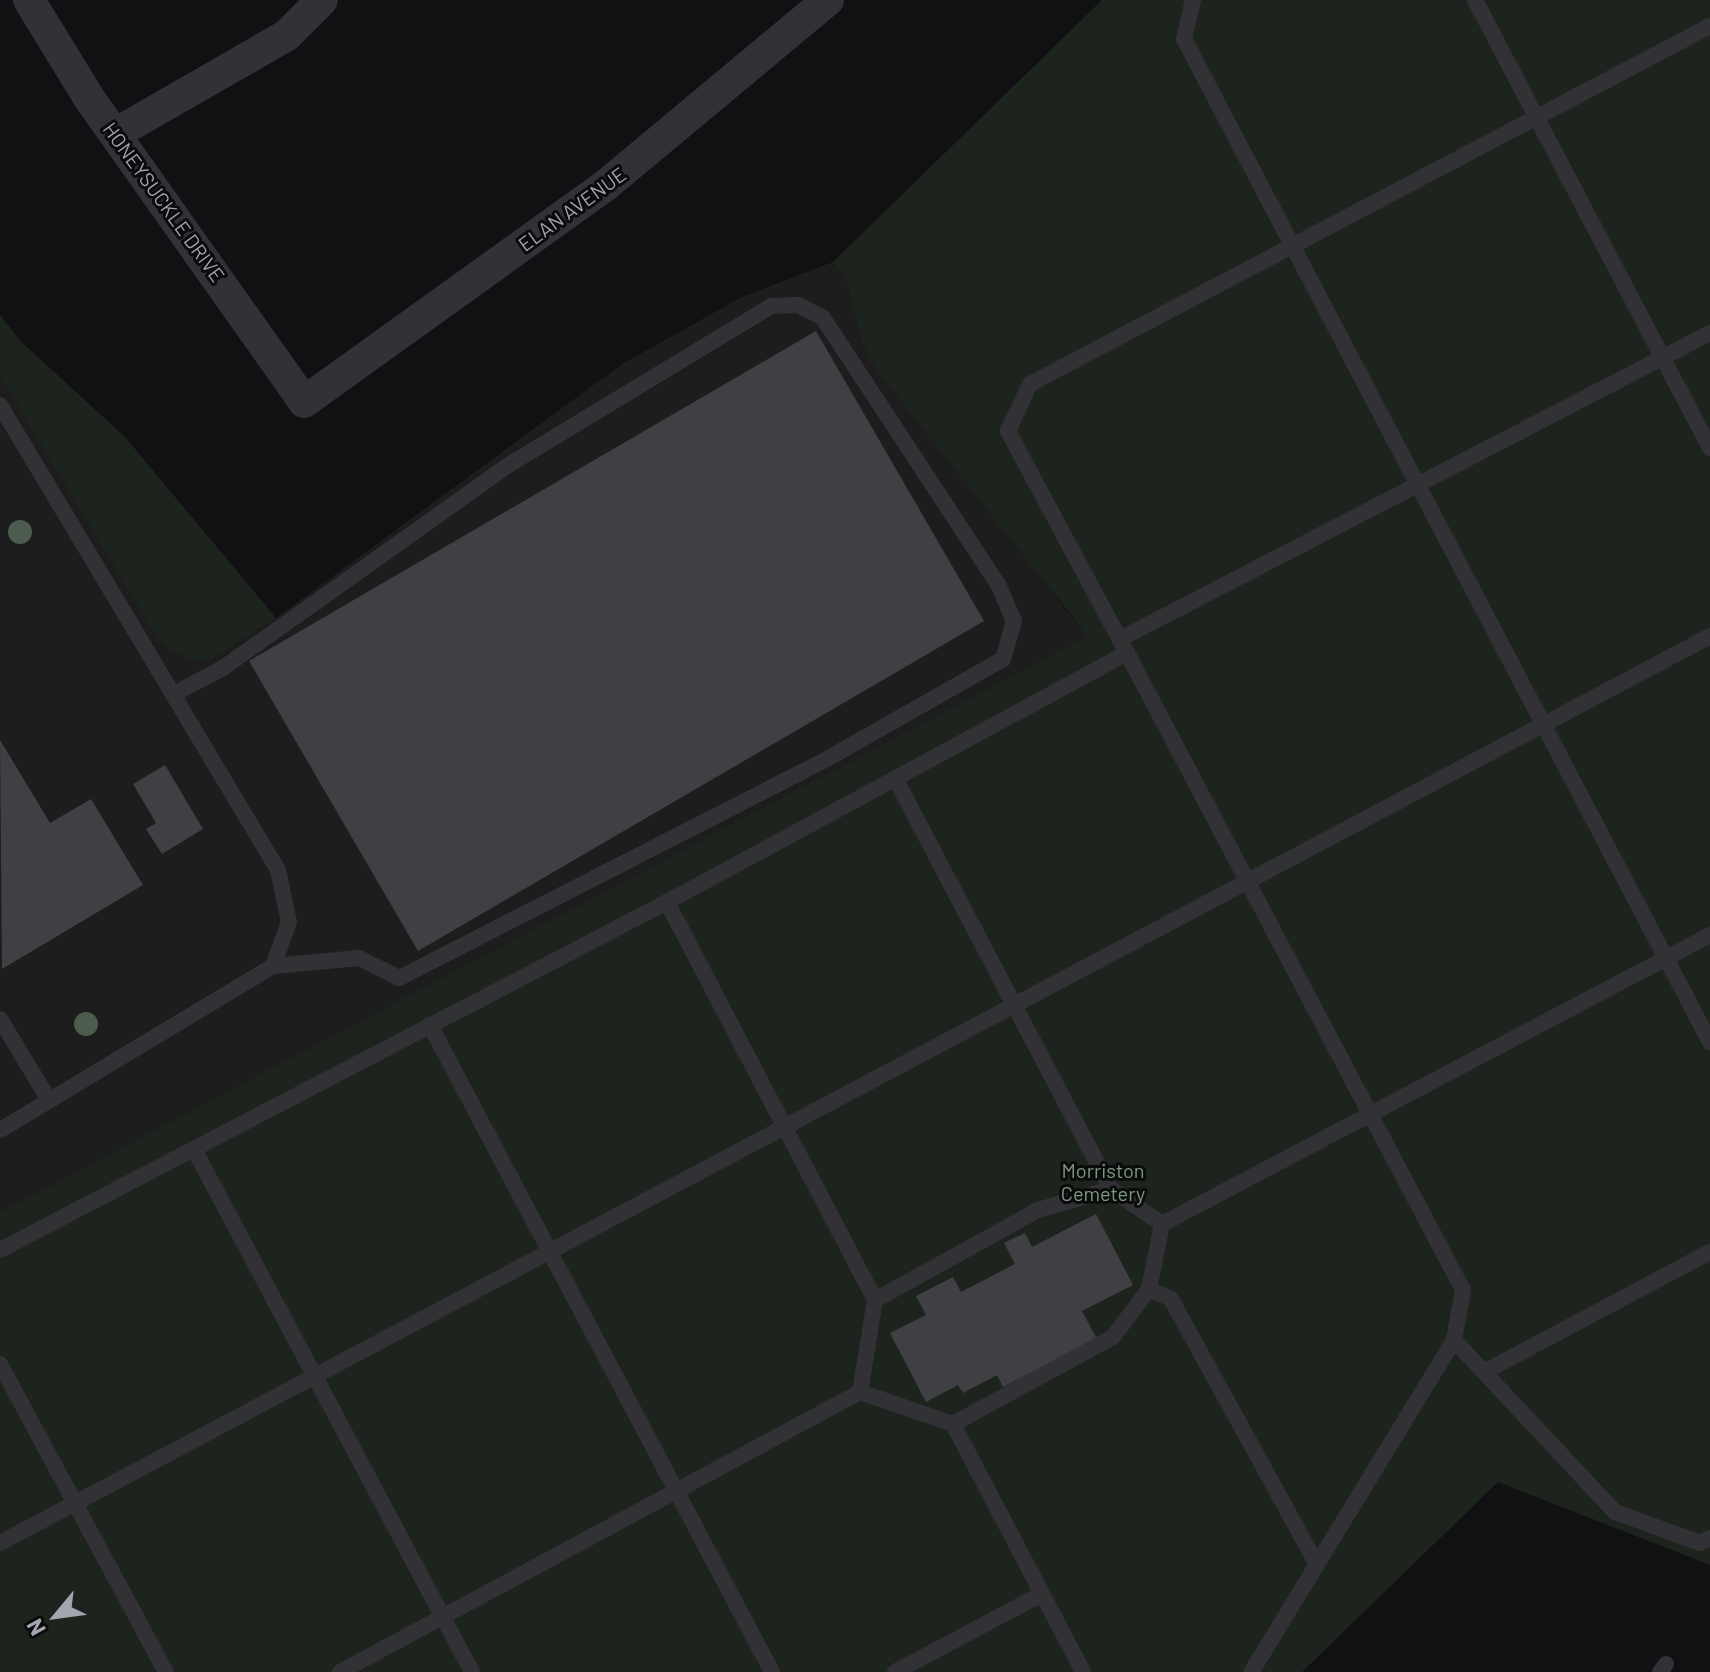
<!DOCTYPE html>
<style>
body{margin:0}
#map{position:relative;width:1710px;height:1672px;overflow:hidden;background:#111012;font-family:Barlow,sans-serif}
div>[style]{position:absolute}
.built>*{inset:0;background:#1d1d1e}
.green>*{inset:0;background:#1d241e}
.building>*{inset:0;background:#404044}
.service>*{height:16px;margin:-8px;padding:0 8px;transform-origin:8px;border-radius:8px;background:#323236}
.minor>*{height:32px;margin:-16px;padding:0 16px;transform-origin:16px;border-radius:16px;background:#323236}
.trees>*{width:24px;height:24px;margin:-12px;border-radius:50%;background:#4c5c4f}
span{translate:-50% -50%;white-space:nowrap;text-align:center;line-height:1.15;-webkit-text-stroke:6px #0c0b0c;paint-order:stroke}
.street-label{font-size:20px;color:#a3a6b1}
.park-label{font-size:20px;color:#7c9a81}
.north{position:absolute;left:16px;top:1576px;width:80px;height:80px;-webkit-text-stroke:6px #0c0b0c;paint-order:stroke;rotate:241deg;font-size:22px;font-weight:700;line-height:32px;text-align:center;color:#a3a6b1}
.north::after{content:'';display:block;margin:auto;width:28px;height:36px;background:#a3a6b1;clip-path:polygon(50% 0,100% 100%,50% 72%,0 100%)}
</style>
<div id="map">
<div class="built">
<div style="clip-path:polygon(833px 262px,844px 275px,851px 303px,1062px 605px,1089px 636px,0 1212px,0 315px,20px 341px,124px 436px,276px 618px,622px 364px,742px 297px)"></div>
</div>
<div class="green">
<div style="clip-path:polygon(1102px 0,1710px 0,1710px 1565px,1498px 1482px,1302px 1672px,0 1672px,0 1212px,1088px 636px,880px 375px,862px 342px,844px 275px,833px 262px)"></div>
<div style="clip-path:polygon(0 315px,20px 341px,124px 436px,276px 618px,209px 660px,187px 659px,160px 642px,0 375px)"></div>
</div>
<div class="building">
<div style="clip-path:polygon(816px 331px,984px 621px,418px 951px,249px 661px)"></div>
<div style="clip-path:polygon(0 740px,50px 823px,91px 799px,143px 885px,2px 969px)"></div>
<div style="clip-path:polygon(165px 765px,203px 829px,162px 854px,146px 829px,156px 823px,133px 784px)"></div>
<div style="clip-path:polygon(1096px 1214px,1133px 1285px,1082px 1311px,1097px 1339px,1003px 1387px,997px 1375px,963px 1393px,958px 1385px,926px 1402px,890px 1333px,926px 1315px,916px 1296px,953px 1277px,961px 1292px,1015px 1264px,1004px 1243px,1025px 1233px,1032px 1247px)"></div>
</div>
<div class="service">
<div style="left:1193px;top:0;width:40px;rotate:103deg"></div>
<div style="left:1184px;top:39px;width:1133px;rotate:62.33deg"></div>
<div style="left:1475px;top:0;width:506px;rotate:62.32deg"></div>
<div style="left:0;top:405px;width:542px;rotate:59.13deg"></div>
<div style="left:278px;top:870px;width:53px;rotate:78.1deg"></div>
<div style="left:289px;top:922px;width:47px;rotate:110deg"></div>
<div style="left:273px;top:966px;width:318px;rotate:149deg"></div>
<div style="left:1120px;top:639px;width:665px;rotate:-27.41deg"></div>
<div style="left:1127px;top:653px;width:720px;rotate:62.19deg"></div>
<div style="left:1463px;top:1290px;width:51px;rotate:100.2deg"></div>
<div style="left:1454px;top:1340px;width:389px;rotate:121.4deg"></div>
<div style="left:174px;top:694px;width:55px;rotate:-28deg"></div>
<div style="left:223px;top:668px;width:349px;rotate:-35.4deg"></div>
<div style="left:507px;top:466px;width:309px;rotate:-31.2deg"></div>
<div style="left:771px;top:306px;width:27px;rotate:-2deg"></div>
<div style="left:798px;top:305px;width:28px;rotate:27deg"></div>
<div style="left:823px;top:318px;width:318px;rotate:56.7deg"></div>
<div style="left:998px;top:584px;width:40px;rotate:66.6deg"></div>
<div style="left:1014px;top:621px;width:40px;rotate:106deg"></div>
<div style="left:1003px;top:659px;width:200px;rotate:150.4deg"></div>
<div style="left:829px;top:758px;width:483px;rotate:152.9deg"></div>
<div style="left:399px;top:978px;width:45px;rotate:-153.4deg"></div>
<div style="left:359px;top:958px;width:86px;rotate:174.7deg"></div>
<div style="left:895px;top:778px;width:464px;rotate:62.3deg"></div>
<div style="left:667px;top:902px;width:523px;rotate:-28.43deg"></div>
<div style="left:1127px;top:653px;width:252px;rotate:-118.2deg"></div>
<div style="left:1008px;top:431px;width:52px;rotate:-64.9deg"></div>
<div style="left:1030px;top:384px;width:768px;rotate:-27.77deg"></div>
<div style="left:0;top:1019px;width:95px;rotate:58.8deg"></div>
<div style="left:430px;top:1025px;width:732px;rotate:62.14deg"></div>
<div style="left:194px;top:1149px;width:592px;rotate:62.01deg"></div>
<div style="left:1111px;top:1189px;width:62px;rotate:34.5deg"></div>
<div style="left:1162px;top:1224px;width:66px;rotate:101.3deg"></div>
<div style="left:1149px;top:1289px;width:60px;rotate:126.9deg"></div>
<div style="left:1113px;top:1337px;width:182px;rotate:151.5deg"></div>
<div style="left:953px;top:1424px;width:98px;rotate:-161deg"></div>
<div style="left:860px;top:1392px;width:93px;rotate:-80.7deg"></div>
<div style="left:875px;top:1300px;width:186px;rotate:-28.9deg"></div>
<div style="left:1038px;top:1210px;width:76px;rotate:-16deg"></div>
<div style="left:1162px;top:1224px;width:620px;rotate:-27.81deg"></div>
<div style="left:0;top:1250px;width:752px;rotate:-27.55deg"></div>
<div style="left:667px;top:902px;width:449px;rotate:62.4deg"></div>
<div style="left:1149px;top:1289px;width:24px;rotate:24deg"></div>
<div style="left:1171px;top:1299px;width:303px;rotate:61.2deg"></div>
<div style="left:1454px;top:1340px;width:236px;rotate:46.9deg"></div>
<div style="left:1615px;top:1512px;width:90px;rotate:20deg"></div>
<div style="left:1700px;top:1543px;width:11px;rotate:-27deg"></div>
<div style="left:0;top:1364px;width:350px;rotate:61.7deg"></div>
<div style="left:1484px;top:1372px;width:256px;rotate:-28deg"></div>
<div style="left:953px;top:1424px;width:280px;rotate:62.3deg"></div>
<div style="left:0;top:1543px;width:1936px;rotate:-27.94deg"></div>
<div style="left:340px;top:1672px;width:591px;rotate:-28.3deg"></div>
<div style="left:895px;top:1672px;width:166px;rotate:-28deg"></div>
<div style="left:1660px;top:1672px;width:10px;rotate:-53deg"></div>
</div>
<div class="minor">
<div style="left:29px;top:0;width:115px;rotate:58.5deg"></div>
<div style="left:89px;top:98px;width:372px;rotate:54.7deg"></div>
<div style="left:304px;top:402px;width:372px;rotate:-35.7deg"></div>
<div style="left:606px;top:185px;width:289px;rotate:-39.8deg"></div>
<div style="left:115px;top:134px;width:198px;rotate:-29.9deg"></div>
<div style="left:287px;top:35px;width:49px;rotate:-45deg"></div>
</div>
<div class="trees">
<div style="left:20px;top:532px"></div>
<div style="left:86px;top:1024px"></div>
</div>
<div class="street-label">
<span style="left:164px;top:202px;rotate:54deg">HONEYSUCKLE DRIVE</span>
<span style="left:572px;top:209px;rotate:-36deg">ELAN AVENUE</span>
</div>
<div class="park-label">
<span style="left:1103px;top:1182px">Morriston<br>Cemetery</span>
</div>
<div class="north">N</div>
</div>
